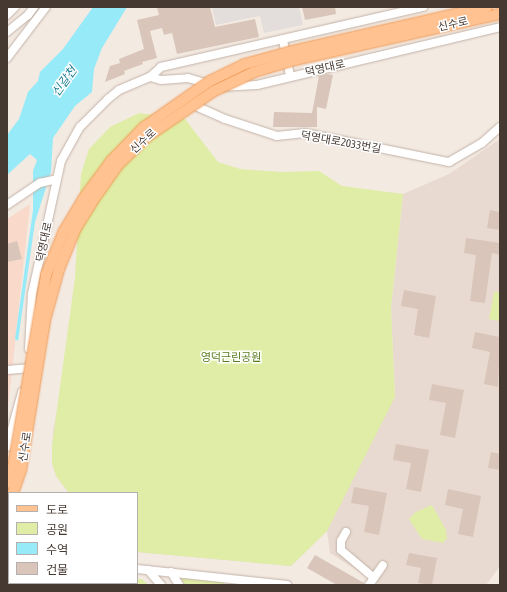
<!DOCTYPE html>
<meta charset="utf-8">
<style>
body{margin:0}
#map{position:relative;width:507px;height:592px;overflow:hidden;background:#f3eae2;font-family:"Asap Condensed","Noto Sans KR",sans-serif}
div>[style]{position:absolute}
.residential>*{inset:0;background:#e8dad0}
.commercial>*{inset:0;background:#f9d9ca}
.green>*{inset:0;background:#dfeda6}
.parking>*{inset:0;background:#e3dedc}
.water>*{inset:0;background:#97eaf8}
.building>*{inset:0;background:#d9c5ba}
.roads{filter:drop-shadow(0 0 1px #c3b2a7) drop-shadow(0 0 1px #c3b2a7)}
.minor>*{height:8px;margin:-4px;padding:0 4px;transform-origin:4px;border-radius:4px;background:#fff}
.major>*{height:10px;margin:-5px;padding:0 5px;transform-origin:5px;border-radius:5px;background:#ffc290}
.bridges{filter:drop-shadow(0 0 1px #f09853) drop-shadow(0 0 1px #f09853)}
.major-bridge>*{height:10px;margin:-5px;padding:0 5px;transform-origin:5px;border-radius:5px;background:#ffc290}
span{translate:-50% -50%;white-space:nowrap;text-align:center;line-height:1.15;-webkit-text-stroke:3px #fff;paint-order:stroke}
.street-label{font-size:11px;color:#463932}
.park-label{font-size:11px;color:#5b7d20}
.water-label{font-size:12px;color:#1c7e91;font-style:italic}
.frame{position:absolute;inset:0;border:8px solid #463932;pointer-events:none}
.legend{position:absolute;left:8px;top:492px;width:130px;height:92px;box-sizing:border-box;background:#fff;border:1px solid #b5b0ad;margin:0;padding:5px 7px;list-style:none;font-size:12px;color:#463932}
.legend li{display:flex;align-items:center;gap:8px;height:20px}
.legend b{width:20px;border:1px solid #b5b0ad}
</style>
<div id="map">
<div class="residential">
<div style="clip-path:polygon(500px 139px,500px 566px,486px 585px,380px 585px,330px 553px,327px 531px,291px 566px,137px 552px,137px 493px,69px 493px,56px 476px,52px 463px,53px 432px,60px 395px,395px 397px,391px 308px,403px 194px,449px 174px)"></div>
</div>
<div class="commercial">
<div style="clip-path:polygon(30px 204px,7px 417px,7px 219px)"></div>
</div>
<div class="green">
<div style="clip-path:polygon(139px 113px,185px 119px,218px 162px,240px 169px,281px 172px,319px 171px,342px 186px,403px 194px,391px 308px,395px 397px,327px 531px,291px 566px,137px 552px,137px 493px,69px 493px,56px 476px,52px 463px,52px 445px,75px 278px,81px 174px,89px 149px,110px 127px)"></div>
<div style="clip-path:polygon(494px 292px,500px 292px,500px 321px,489px 319px)"></div>
<div style="clip-path:polygon(432px 505px,446px 530px,447px 538px,443px 543px,422px 539px,409px 519px,416px 512px)"></div>
<div style="clip-path:polygon(180px 577px,225px 582px,223px 585px,185px 585px)"></div>
<div style="clip-path:polygon(137px 579px,142px 579px,148px 585px,109px 585px,137px 583px)"></div>
<div style="clip-path:polygon(51px 583px,103px 583px,102px 585px)"></div>
</div>
<div class="parking">
<div style="clip-path:polygon(212px 7px,299px 7px,303px 25px,264px 33px,260px 16px,216px 25px)"></div>
</div>
<div class="water">
<div style="clip-path:polygon(93px 7px,127px 7px,102px 48px,94px 69px,92px 92px,75px 106px,53px 138px,51px 172px,35px 222px,18px 341px,15px 339px,33px 210px,33px 171px,37px 160px,30px 154px,7px 175px,7px 135px,19px 119px,28px 92px,38px 81px,40px 72px,63px 49px)"></div>
</div>
<div class="building">
<div style="clip-path:polygon(210px 7px,215px 27px,255px 19px,259px 37px,177px 54px,172px 33px,164px 35px,162px 28px,150px 31px,157px 58px,142px 62px,143px 64px,124px 71px,125px 74px,105px 82px,110px 66px,120px 63px,119px 59px,144px 49px,137px 20px,159px 15px,157px 8px,160px 7px)"></div>
<div style="clip-path:polygon(302px 7px,335px 7px,336px 14px,305px 20px)"></div>
<div style="clip-path:polygon(327px 74px,333px 75px,326px 109px,317px 107px,317px 127px,273px 127px,274px 112px,312px 113px,319px 76px)"></div>
<div style="clip-path:polygon(490px 210px,500px 212px,500px 230px,487px 228px)"></div>
<div style="clip-path:polygon(466px 238px,500px 243px,500px 255px,492px 253px,485px 303px,470px 301px,476px 255px,464px 253px)"></div>
<div style="clip-path:polygon(17px 241px,22px 259px,7px 262px,7px 244px)"></div>
<div style="clip-path:polygon(404px 290px,436px 296px,429px 338px,414px 335px,418px 309px,401px 306px)"></div>
<div style="clip-path:polygon(475px 332px,500px 337px,498px 387px,484px 384px,490px 352px,472px 348px)"></div>
<div style="clip-path:polygon(432px 384px,464px 390px,455px 438px,440px 435px,446px 403px,429px 400px)"></div>
<div style="clip-path:polygon(396px 444px,429px 450px,421px 492px,406px 489px,411px 463px,393px 460px)"></div>
<div style="clip-path:polygon(491px 452px,500px 454px,500px 470px,488px 468px)"></div>
<div style="clip-path:polygon(354px 487px,387px 493px,379px 535px,364px 532px,369px 506px,351px 503px)"></div>
<div style="clip-path:polygon(448px 489px,481px 496px,473px 537px,458px 534px,463px 509px,445px 505px)"></div>
<div style="clip-path:polygon(409px 553px,437px 558px,432px 585px,418px 583px,421px 568px,406px 565px)"></div>
<div style="clip-path:polygon(315px 555px,364px 583px,364px 585px,337px 585px,307px 568px)"></div>
</div>
<div class="roads">
<div class="minor">
<div style="left:7px;top:15px;width:11px;rotate:-45deg"></div>
<div style="left:7px;top:32px;width:27px;rotate:-39deg"></div>
<div style="left:28px;top:15px;width:10px;rotate:-53deg"></div>
<div style="left:283px;top:40px;width:37px;rotate:79deg"></div>
<div style="left:7px;top:58px;width:64px;rotate:-52.6deg"></div>
<div style="left:150px;top:77px;width:11px;rotate:15deg"></div>
<div style="left:161px;top:80px;width:27px;rotate:-4deg"></div>
<div style="left:188px;top:78px;width:32px;rotate:16deg"></div>
<div style="left:219px;top:87px;width:38px;rotate:-3deg"></div>
<div style="left:257px;top:85px;width:250px;rotate:-13.4deg"></div>
<div style="left:189px;top:103px;width:39px;rotate:24deg"></div>
<div style="left:225px;top:119px;width:55px;rotate:18.1deg"></div>
<div style="left:277px;top:136px;width:28px;rotate:-6deg"></div>
<div style="left:305px;top:133px;width:147px;rotate:11.4deg"></div>
<div style="left:449px;top:162px;width:38px;rotate:-30deg"></div>
<div style="left:482px;top:143px;width:24px;rotate:-42deg"></div>
<div style="left:7px;top:205px;width:40px;rotate:-34deg"></div>
<div style="left:40px;top:183px;width:17px;rotate:-13deg"></div>
<div style="left:29px;top:349px;width:55px;rotate:-86.9deg"></div>
<div style="left:32px;top:294px;width:136px;rotate:-77.7deg"></div>
<div style="left:61px;top:161px;width:39px;rotate:-61deg"></div>
<div style="left:80px;top:127px;width:40px;rotate:-45deg"></div>
<div style="left:108px;top:99px;width:14px;rotate:-39deg"></div>
<div style="left:119px;top:90px;width:34px;rotate:-23deg"></div>
<div style="left:150px;top:77px;width:15px;rotate:-42deg"></div>
<div style="left:161px;top:67px;width:269px;rotate:-12.9deg"></div>
<div style="left:7px;top:370px;width:21px;rotate:-5deg"></div>
<div style="left:7px;top:447px;width:57px;rotate:-74.7deg"></div>
<div style="left:346px;top:532px;width:10px;rotate:119deg"></div>
<div style="left:341px;top:541px;width:9px;rotate:90deg"></div>
<div style="left:341px;top:550px;width:43px;rotate:40.3deg"></div>
<div style="left:7px;top:555px;width:2px;rotate:27deg"></div>
<div style="left:137px;top:569px;width:151px;rotate:6.1deg"></div>
<div style="left:148px;top:570px;width:20px;rotate:49deg"></div>
<div style="left:171px;top:572px;width:15px;rotate:58deg"></div>
<div style="left:40px;top:583px;width:2px;rotate:90deg"></div>
<div style="left:369px;top:585px;width:24px;rotate:-55deg"></div>
</div>
<div class="major">
<div style="left:7px;top:510px;width:6px;rotate:-72deg"></div>
</div>
</div>
<div class="bridges">
<div class="major-bridge">
<div style="left:7px;top:483px;width:17px;rotate:-69deg"></div>
<div style="left:13px;top:467px;width:195px;rotate:-80.2deg"></div>
<div style="left:46px;top:275px;width:48px;rotate:-67.8deg"></div>
<div style="left:64px;top:231px;width:37px;rotate:-59deg"></div>
<div style="left:83px;top:199px;width:47px;rotate:-53.6deg"></div>
<div style="left:111px;top:161px;width:47px;rotate:-45.9deg"></div>
<div style="left:144px;top:127px;width:80px;rotate:-34.9deg"></div>
<div style="left:210px;top:81px;width:39px;rotate:-26deg"></div>
<div style="left:245px;top:64px;width:50px;rotate:-15.2deg"></div>
<div style="left:293px;top:51px;width:199px;rotate:-12.8deg"></div>
<div style="left:13px;top:493px;width:24px;rotate:-71deg"></div>
<div style="left:21px;top:470px;width:152px;rotate:-80.9deg"></div>
<div style="left:45px;top:320px;width:53px;rotate:-74.6deg"></div>
<div style="left:59px;top:269px;width:44px;rotate:-67.5deg"></div>
<div style="left:76px;top:228px;width:39px;rotate:-58deg"></div>
<div style="left:97px;top:195px;width:38px;rotate:-55deg"></div>
<div style="left:119px;top:164px;width:40px;rotate:-44deg"></div>
<div style="left:148px;top:136px;width:80px;rotate:-34.3deg"></div>
<div style="left:214px;top:91px;width:44px;rotate:-25.4deg"></div>
<div style="left:254px;top:72px;width:42px;rotate:-16.7deg"></div>
<div style="left:294px;top:60px;width:211px;rotate:-12.6deg"></div>
</div>
</div>
<div class="street-label">
<span style="left:453px;top:24px;rotate:-13deg">신수로</span>
<span style="left:325px;top:68px;rotate:-13deg">덕영대로</span>
<span style="left:143px;top:141px;rotate:-42deg">신수로</span>
<span style="left:341px;top:142px;rotate:10deg">덕영대로2033번길</span>
<span style="left:44px;top:242px;rotate:-78deg">덕영대로</span>
<span style="left:25px;top:447px;rotate:-81deg">신수로</span>
</div>
<div class="park-label">
<span style="left:231px;top:357px">영덕근린공원</span>
</div>
<div class="water-label">
<span style="left:65px;top:82px;rotate:-54deg">신갈천</span>
</div>
<div class="frame"></div>
<ul class="legend">
<li><b style="height:5px;background:#ffc290"></b>도로</li>
<li><b style="height:11px;background:#dfeda6"></b>공원</li>
<li><b style="height:11px;background:#97eaf8"></b>수역</li>
<li><b style="height:11px;background:#d9c5ba"></b>건물</li>
</ul>
</div>
